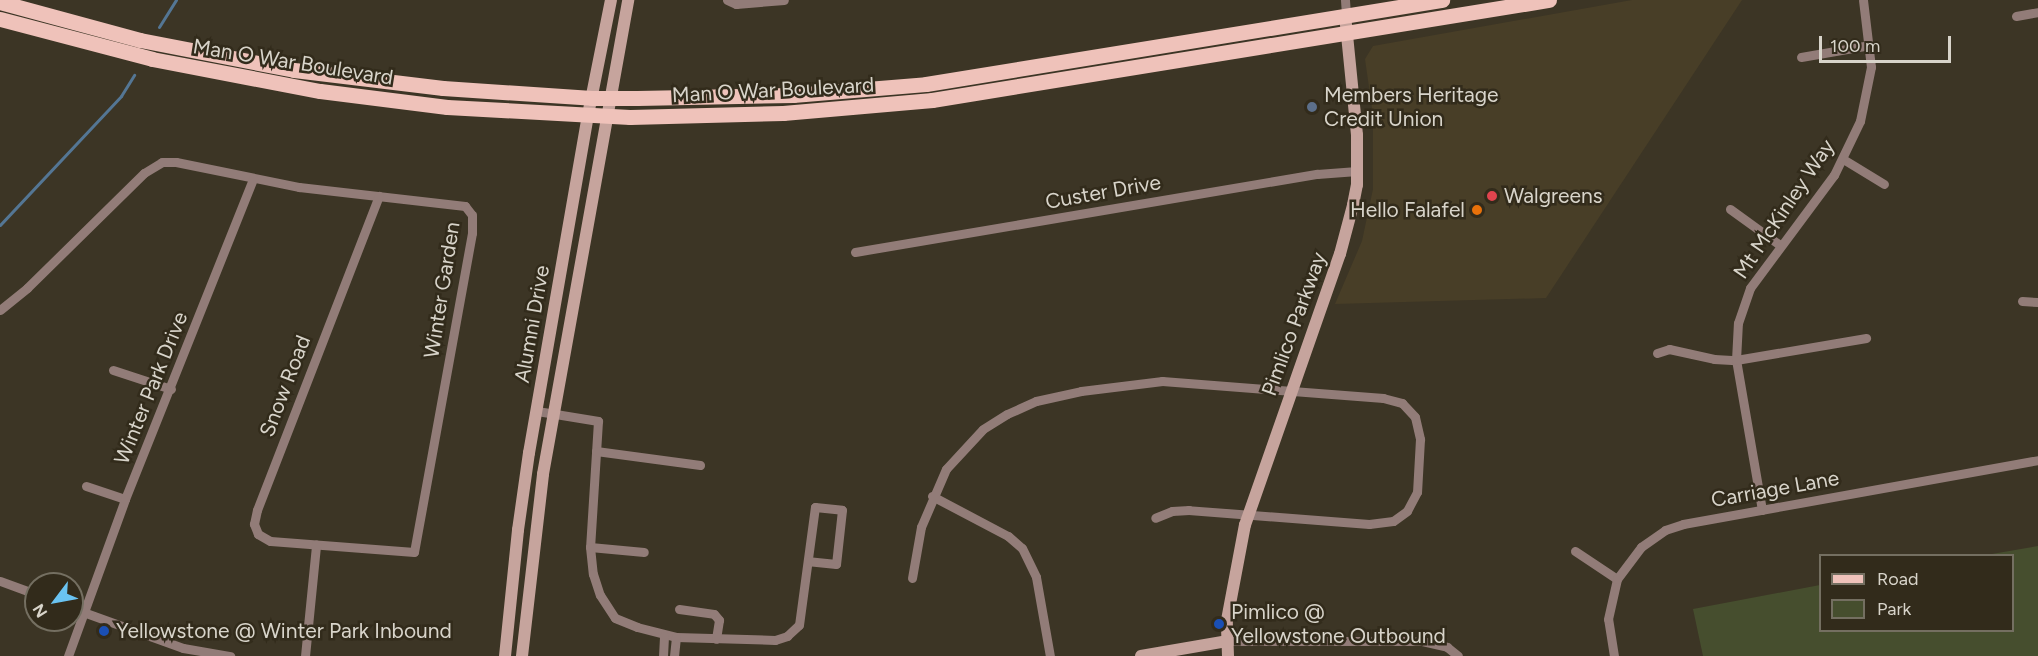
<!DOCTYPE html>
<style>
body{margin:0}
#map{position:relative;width:2038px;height:656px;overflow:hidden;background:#3c3525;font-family:Figtree,sans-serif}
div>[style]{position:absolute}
.built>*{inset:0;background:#483e27}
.green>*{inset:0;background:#464e2e}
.stream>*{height:3px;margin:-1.5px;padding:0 1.5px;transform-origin:1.5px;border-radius:1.5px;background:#547694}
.street>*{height:9px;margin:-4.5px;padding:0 4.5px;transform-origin:4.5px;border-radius:4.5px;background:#927c78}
.secondary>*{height:12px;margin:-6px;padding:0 6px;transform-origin:6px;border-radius:6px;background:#c6a49d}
.primary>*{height:15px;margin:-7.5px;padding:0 7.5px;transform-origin:7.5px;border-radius:7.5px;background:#efc2ba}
.dots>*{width:16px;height:16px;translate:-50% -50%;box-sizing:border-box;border:3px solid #322b1b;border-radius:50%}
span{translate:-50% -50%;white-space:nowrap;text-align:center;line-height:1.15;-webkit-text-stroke:5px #322b1b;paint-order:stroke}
.street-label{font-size:21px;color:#d8d4ca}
.poi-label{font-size:21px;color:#d8d4ca}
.left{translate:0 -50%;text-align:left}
.right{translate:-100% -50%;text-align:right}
.legend{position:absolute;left:1819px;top:554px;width:195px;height:78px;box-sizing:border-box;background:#322b1b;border:2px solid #746f61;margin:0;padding:8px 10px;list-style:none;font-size:18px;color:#d8d4ca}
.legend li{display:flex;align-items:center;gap:12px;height:30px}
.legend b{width:30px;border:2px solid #746f61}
.north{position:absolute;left:24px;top:572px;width:60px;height:60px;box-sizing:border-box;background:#322b1b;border:2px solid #746f61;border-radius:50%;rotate:238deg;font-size:16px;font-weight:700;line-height:24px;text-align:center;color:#d8d4ca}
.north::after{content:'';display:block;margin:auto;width:21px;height:27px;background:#6ac3f1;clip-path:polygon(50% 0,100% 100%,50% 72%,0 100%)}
.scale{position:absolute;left:1819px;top:36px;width:132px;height:27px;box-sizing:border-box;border:3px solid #d8d4ca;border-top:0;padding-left:8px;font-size:18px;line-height:21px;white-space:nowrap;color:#d8d4ca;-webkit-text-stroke:4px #322b1b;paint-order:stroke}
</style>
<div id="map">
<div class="built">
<div style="clip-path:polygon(1632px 0,1742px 0,1546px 298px,1335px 304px,1362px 241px,1373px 189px,1373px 115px,1365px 59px,1373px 46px)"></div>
</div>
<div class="green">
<div style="clip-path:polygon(2038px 546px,2038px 656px,1703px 656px,1693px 609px,1820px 585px,1820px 630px,2012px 630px,2012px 556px,1986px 555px)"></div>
</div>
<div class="stream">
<div style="left:159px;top:27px;width:32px;rotate:-58deg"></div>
<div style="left:0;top:225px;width:177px;rotate:-46.8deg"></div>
<div style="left:121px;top:96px;width:25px;rotate:-58deg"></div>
</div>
<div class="street">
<div style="left:727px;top:0;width:10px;rotate:24deg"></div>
<div style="left:736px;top:4px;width:48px;rotate:-4.8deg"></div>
<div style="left:1345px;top:0;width:16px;rotate:86deg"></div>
<div style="left:2016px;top:16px;width:22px;rotate:-10deg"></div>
<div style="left:1801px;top:57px;width:70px;rotate:-9.9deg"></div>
<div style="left:1843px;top:159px;width:48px;rotate:31.4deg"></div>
<div style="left:1730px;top:209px;width:62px;rotate:35.8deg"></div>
<div style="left:855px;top:252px;width:469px;rotate:-9.6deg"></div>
<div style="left:1317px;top:174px;width:40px;rotate:-4.3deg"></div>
<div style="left:2022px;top:301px;width:16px;rotate:4deg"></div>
<div style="left:0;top:310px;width:35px;rotate:-39deg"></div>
<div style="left:27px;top:288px;width:164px;rotate:-44.5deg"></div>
<div style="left:144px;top:173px;width:21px;rotate:-31deg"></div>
<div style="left:162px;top:162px;width:14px"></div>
<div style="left:176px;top:162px;width:126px;rotate:11.5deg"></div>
<div style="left:299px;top:187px;width:167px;rotate:6.5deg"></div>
<div style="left:465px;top:206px;width:11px;rotate:52deg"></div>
<div style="left:472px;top:215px;width:18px;rotate:90deg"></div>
<div style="left:472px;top:233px;width:324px;rotate:100.3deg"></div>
<div style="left:414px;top:552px;width:144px;rotate:-175.6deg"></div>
<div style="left:270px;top:541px;width:14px;rotate:-150deg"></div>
<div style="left:258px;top:534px;width:11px;rotate:-112deg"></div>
<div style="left:254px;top:524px;width:14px;rotate:-78deg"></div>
<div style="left:257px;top:510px;width:337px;rotate:-68.8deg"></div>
<div style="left:1657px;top:353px;width:13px;rotate:-18deg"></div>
<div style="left:1669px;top:349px;width:46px;rotate:12.5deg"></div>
<div style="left:1714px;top:359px;width:22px;rotate:3deg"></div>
<div style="left:1736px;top:360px;width:132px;rotate:-9.6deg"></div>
<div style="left:113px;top:370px;width:61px;rotate:18.1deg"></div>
<div style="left:537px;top:411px;width:62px;rotate:9.3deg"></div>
<div style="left:598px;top:421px;width:126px;rotate:93.6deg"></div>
<div style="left:590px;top:547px;width:27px;rotate:84deg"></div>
<div style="left:593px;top:574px;width:22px;rotate:72deg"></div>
<div style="left:600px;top:595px;width:27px;rotate:57deg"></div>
<div style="left:615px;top:618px;width:24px;rotate:22deg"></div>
<div style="left:637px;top:627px;width:40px;rotate:14.4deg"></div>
<div style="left:676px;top:637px;width:99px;rotate:1.7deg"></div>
<div style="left:775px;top:640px;width:13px;rotate:-18deg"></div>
<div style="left:787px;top:636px;width:16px;rotate:-43deg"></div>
<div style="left:799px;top:625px;width:119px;rotate:-82.3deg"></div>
<div style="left:815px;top:507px;width:27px;rotate:6deg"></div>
<div style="left:842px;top:510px;width:54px;rotate:96.3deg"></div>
<div style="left:836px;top:564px;width:27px;rotate:-174deg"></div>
<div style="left:596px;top:451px;width:105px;rotate:7.7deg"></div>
<div style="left:86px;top:486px;width:41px;rotate:18.4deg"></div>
<div style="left:932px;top:496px;width:86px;rotate:27.8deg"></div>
<div style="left:1008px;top:536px;width:18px;rotate:41deg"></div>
<div style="left:1022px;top:548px;width:32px;rotate:64deg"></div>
<div style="left:1036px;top:577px;width:80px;rotate:80deg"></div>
<div style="left:1762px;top:510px;width:152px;rotate:-99.8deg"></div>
<div style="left:1736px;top:360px;width:37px;rotate:-87deg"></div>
<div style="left:1738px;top:323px;width:37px;rotate:-71deg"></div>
<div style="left:1750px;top:288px;width:141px;rotate:-53.4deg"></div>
<div style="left:1834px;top:175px;width:60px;rotate:-64.3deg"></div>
<div style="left:1860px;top:121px;width:55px;rotate:-78.5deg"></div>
<div style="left:1871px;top:67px;width:67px;rotate:-96.8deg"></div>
<div style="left:590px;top:547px;width:54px;rotate:5.3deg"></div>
<div style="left:1575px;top:551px;width:50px;rotate:33.7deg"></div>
<div style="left:912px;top:578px;width:52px;rotate:-80deg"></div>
<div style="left:921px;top:527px;width:63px;rotate:-66.7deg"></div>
<div style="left:946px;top:469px;width:54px;rotate:-47.2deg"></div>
<div style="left:983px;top:429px;width:28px;rotate:-32deg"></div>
<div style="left:1007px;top:414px;width:32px;rotate:-24deg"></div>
<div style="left:1036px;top:401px;width:46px;rotate:-12.5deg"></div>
<div style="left:1081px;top:391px;width:82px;rotate:-7deg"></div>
<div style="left:1162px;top:381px;width:222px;rotate:4.4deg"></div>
<div style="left:1383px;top:398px;width:20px;rotate:15deg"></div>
<div style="left:1402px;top:403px;width:19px;rotate:47deg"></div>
<div style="left:1415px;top:417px;width:23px;rotate:77deg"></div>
<div style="left:1420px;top:439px;width:53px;rotate:93.2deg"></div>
<div style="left:1417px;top:492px;width:21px;rotate:118deg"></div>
<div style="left:1407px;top:511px;width:17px;rotate:144deg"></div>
<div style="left:1393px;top:521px;width:24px;rotate:173deg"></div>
<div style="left:1369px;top:524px;width:181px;rotate:-175.6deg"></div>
<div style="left:1189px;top:510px;width:17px;rotate:177deg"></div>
<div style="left:1172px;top:511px;width:18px;rotate:158deg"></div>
<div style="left:0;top:581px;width:38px;rotate:20deg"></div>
<div style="left:72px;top:608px;width:118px;rotate:19.8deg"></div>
<div style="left:183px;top:648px;width:48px;rotate:9.7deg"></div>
<div style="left:679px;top:609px;width:35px;rotate:8deg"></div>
<div style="left:714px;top:614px;width:8px;rotate:50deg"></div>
<div style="left:719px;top:620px;width:19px;rotate:99deg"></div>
<div style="left:1227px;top:641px;width:195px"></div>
<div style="left:1422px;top:641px;width:26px;rotate:13deg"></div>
<div style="left:1447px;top:647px;width:14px;rotate:39deg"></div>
<div style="left:68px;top:656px;width:167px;rotate:-70deg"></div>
<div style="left:125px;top:499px;width:345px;rotate:-68.2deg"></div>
<div style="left:305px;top:656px;width:112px;rotate:-84.3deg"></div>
<div style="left:663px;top:656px;width:20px;rotate:-87deg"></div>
<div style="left:674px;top:656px;width:19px;rotate:-84deg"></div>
<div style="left:1614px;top:656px;width:37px;rotate:-99deg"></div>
<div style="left:1608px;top:619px;width:41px;rotate:-77.3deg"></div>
<div style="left:1617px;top:579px;width:40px;rotate:-53deg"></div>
<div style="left:1641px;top:547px;width:29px;rotate:-35deg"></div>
<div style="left:1665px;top:530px;width:19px;rotate:-18deg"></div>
<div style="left:1683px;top:524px;width:361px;rotate:-10.2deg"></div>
</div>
<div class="secondary">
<div style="left:505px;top:656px;width:127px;rotate:-84.1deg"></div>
<div style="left:518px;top:530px;width:78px;rotate:-81.9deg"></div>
<div style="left:529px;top:453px;width:343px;rotate:-80.1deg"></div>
<div style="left:588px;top:115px;width:117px;rotate:-78.7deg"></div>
<div style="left:522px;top:656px;width:183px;rotate:-83.4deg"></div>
<div style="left:543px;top:474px;width:482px;rotate:-79.8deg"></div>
<div style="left:1141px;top:656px;width:87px;rotate:-9.9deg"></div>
<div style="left:1228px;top:656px;width:36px;rotate:-92deg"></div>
<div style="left:1227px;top:620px;width:97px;rotate:-79.3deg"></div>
<div style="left:1245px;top:525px;width:287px;rotate:-70.7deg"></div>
<div style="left:1340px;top:254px;width:51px;rotate:-75.1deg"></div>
<div style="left:1353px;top:205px;width:20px;rotate:-79deg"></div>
<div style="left:1357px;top:185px;width:50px;rotate:-90deg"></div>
<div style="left:1357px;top:135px;width:112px;rotate:-95.7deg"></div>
</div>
<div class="primary">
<div style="left:0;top:2px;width:145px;rotate:15.2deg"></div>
<div style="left:140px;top:40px;width:157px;rotate:11deg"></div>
<div style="left:294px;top:70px;width:150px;rotate:6.9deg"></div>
<div style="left:443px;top:88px;width:149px;rotate:3.8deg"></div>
<div style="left:592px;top:98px;width:45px"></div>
<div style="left:637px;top:98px;width:156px;rotate:-1.1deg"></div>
<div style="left:793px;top:95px;width:133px;rotate:-4.7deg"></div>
<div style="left:926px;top:84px;width:523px;rotate:-9.25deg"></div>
<div style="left:0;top:19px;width:157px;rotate:14.7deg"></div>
<div style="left:152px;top:59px;width:171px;rotate:10.8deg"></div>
<div style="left:320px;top:91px;width:128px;rotate:7.2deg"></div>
<div style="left:447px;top:107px;width:183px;rotate:3.1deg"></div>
<div style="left:630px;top:117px;width:153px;rotate:-1.5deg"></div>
<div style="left:783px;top:113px;width:150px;rotate:-5deg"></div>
<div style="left:932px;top:100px;width:625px;rotate:-9.21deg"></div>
</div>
<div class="dots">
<div style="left:1312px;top:107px;background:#5c6f8a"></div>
<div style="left:1492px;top:196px;background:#e0444e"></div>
<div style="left:1477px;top:210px;background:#e8710a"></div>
<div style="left:1219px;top:624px;background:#1a4fb4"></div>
<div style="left:104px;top:631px;background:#1a4fb4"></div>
</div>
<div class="street-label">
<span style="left:293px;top:62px;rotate:9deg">Man O War Boulevard</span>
<span style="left:773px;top:90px;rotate:-3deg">Man O War Boulevard</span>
<span style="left:1103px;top:192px;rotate:-10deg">Custer Drive</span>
<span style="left:1784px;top:209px;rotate:-56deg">Mt McKinley Way</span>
<span style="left:442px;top:290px;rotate:-81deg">Winter Garden</span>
<span style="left:532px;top:324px;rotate:-80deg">Alumni Drive</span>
<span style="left:1294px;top:324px;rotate:-70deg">Pimlico Parkway</span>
<span style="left:285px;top:386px;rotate:-69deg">Snow Road</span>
<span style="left:151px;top:388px;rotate:-68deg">Winter Park Drive</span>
<span style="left:1775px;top:489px;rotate:-10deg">Carriage Lane</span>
</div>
<div class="poi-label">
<span class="left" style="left:1324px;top:107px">Members Heritage<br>Credit Union</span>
<span class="left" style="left:1504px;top:196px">Walgreens</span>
<span class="right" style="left:1465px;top:210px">Hello Falafel</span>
<span class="left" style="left:1231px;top:624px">Pimlico @<br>Yellowstone Outbound</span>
<span class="left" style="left:116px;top:631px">Yellowstone @ Winter Park Inbound</span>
</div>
<ul class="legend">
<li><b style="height:8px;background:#efc2ba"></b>Road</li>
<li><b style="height:16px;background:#464e2e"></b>Park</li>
</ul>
<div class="north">N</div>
<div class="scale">100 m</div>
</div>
